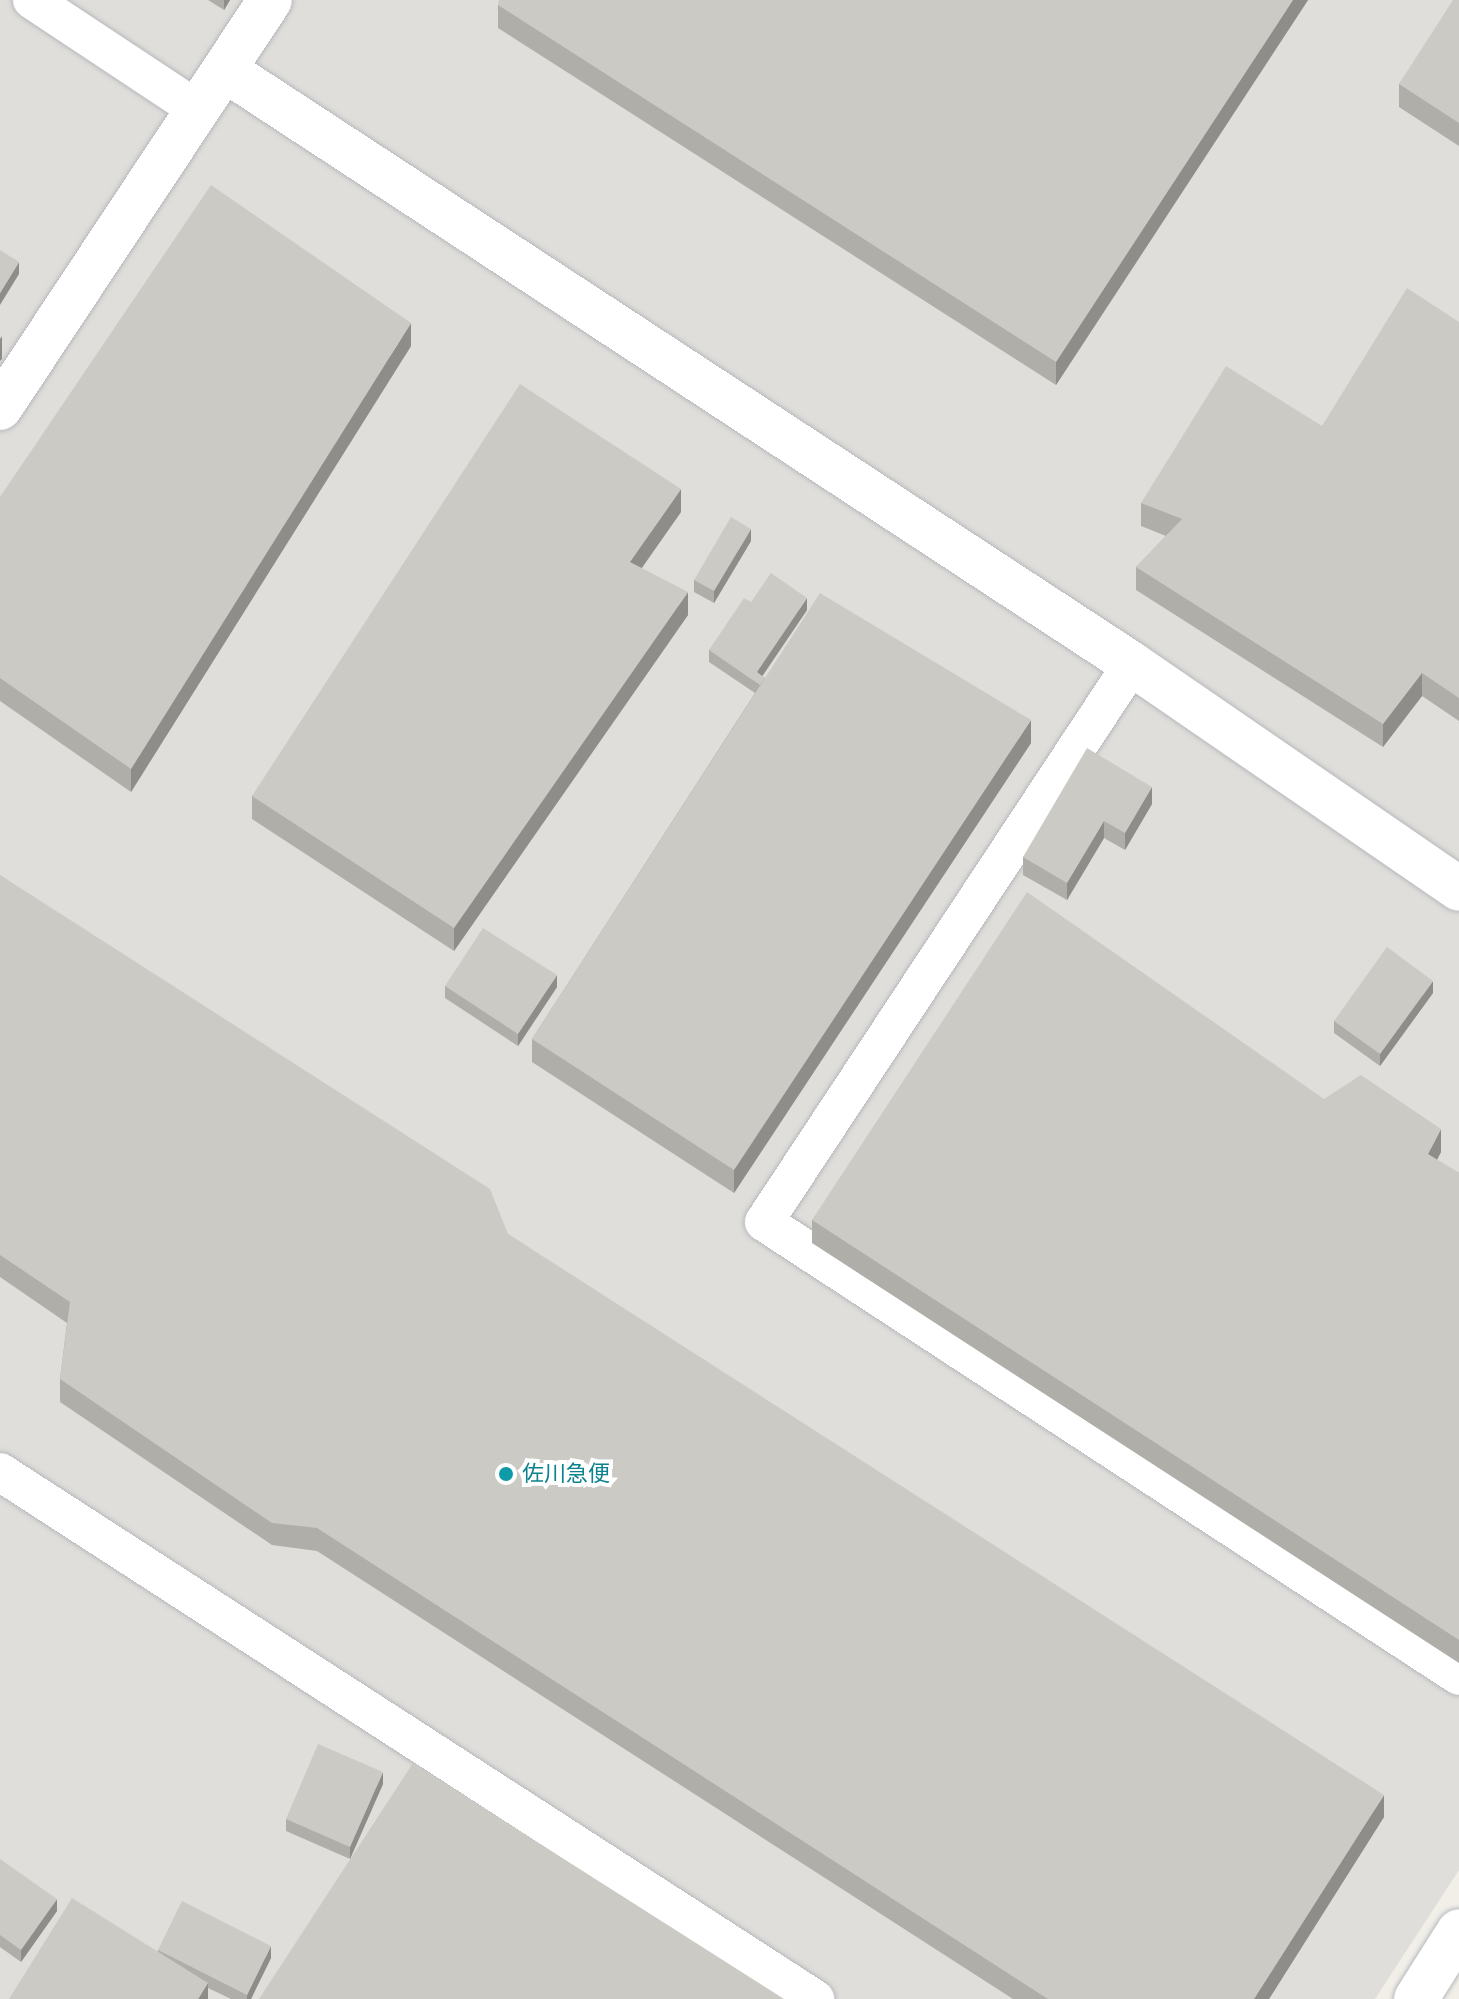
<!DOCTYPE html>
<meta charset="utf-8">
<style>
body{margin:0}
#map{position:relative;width:1459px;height:1999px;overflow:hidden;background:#f1efe8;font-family:Quicksand,"Noto Sans JP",sans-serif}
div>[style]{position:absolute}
.industrial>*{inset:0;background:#e0deda}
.roads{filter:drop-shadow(0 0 2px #b5b8bc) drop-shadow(0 0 2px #b5b8bc)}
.street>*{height:38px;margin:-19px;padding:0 19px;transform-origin:19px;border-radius:19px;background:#fff}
.secondary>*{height:44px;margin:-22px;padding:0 22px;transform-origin:22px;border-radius:22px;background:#fff}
.wall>*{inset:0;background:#afaea9}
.shaded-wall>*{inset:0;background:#8f8d8a}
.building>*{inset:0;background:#cccac5}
.dots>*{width:22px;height:22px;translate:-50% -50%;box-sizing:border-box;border:4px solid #fff;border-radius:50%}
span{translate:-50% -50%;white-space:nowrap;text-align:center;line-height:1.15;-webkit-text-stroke:8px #fff;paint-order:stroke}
.culture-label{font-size:22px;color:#0d838f}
.left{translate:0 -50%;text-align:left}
</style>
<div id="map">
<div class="industrial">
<div style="clip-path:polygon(0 0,1459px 0,1459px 1870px,1375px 1999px,0 1999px)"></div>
</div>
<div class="roads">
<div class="street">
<div style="left:32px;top:0;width:199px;rotate:33.5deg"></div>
<div style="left:1132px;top:664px;width:668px;rotate:123.4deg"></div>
<div style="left:764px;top:1222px;width:830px;rotate:33.15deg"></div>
<div style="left:0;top:1472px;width:971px;rotate:32.89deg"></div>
</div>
<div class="secondary">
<div style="left:225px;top:70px;width:1084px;rotate:33.22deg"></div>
<div style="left:1132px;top:664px;width:397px;rotate:34.5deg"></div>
<div style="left:0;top:408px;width:489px;rotate:-56.5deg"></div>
<div style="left:1416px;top:1999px;width:80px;rotate:-57.7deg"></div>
</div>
</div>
<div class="wall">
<div style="clip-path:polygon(208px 0,230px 0,224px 10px)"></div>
<div style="clip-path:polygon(1308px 0,1056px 385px,498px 28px,498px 5px)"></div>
<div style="clip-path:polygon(1459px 0,1459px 146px,1399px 107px,1399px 84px)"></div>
<div style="clip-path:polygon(1459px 322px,1459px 721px,1422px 696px,1383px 747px,1136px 590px,1136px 567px,1166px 536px,1141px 526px,1141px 503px,1322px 426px)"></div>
<div style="clip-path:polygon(411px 346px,131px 792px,0 701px,0 497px)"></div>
<div style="clip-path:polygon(681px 512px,641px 568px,688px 615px,454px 951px,252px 819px,252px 796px)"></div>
<div style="clip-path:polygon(751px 541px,714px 603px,694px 592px,694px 580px)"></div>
<div style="clip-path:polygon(751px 602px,807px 610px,762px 676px,765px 678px,1031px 743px,734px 1193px,532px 1062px,532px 1039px,755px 693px,709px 662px,709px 650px)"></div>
<div style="clip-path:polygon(1152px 787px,1152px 804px,1125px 850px,1104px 838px,1067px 900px,1023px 875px,1023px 857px)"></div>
<div style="clip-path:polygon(0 875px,508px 1234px,1384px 1817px,1269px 1999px,1013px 1999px,317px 1551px,272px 1545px,60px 1402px,60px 1379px,67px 1323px,0 1277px)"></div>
<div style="clip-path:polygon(445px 986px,557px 987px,518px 1046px,445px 998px)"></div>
<div style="clip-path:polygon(1433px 993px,1380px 1066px,1334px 1033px,1334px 1021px)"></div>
<div style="clip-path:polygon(1324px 1099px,1441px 1152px,1437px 1160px,1459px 1173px,1459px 1663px,812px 1243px,812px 1220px)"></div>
<div style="clip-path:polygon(383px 1784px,350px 1859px,286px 1831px,286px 1819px)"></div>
<div style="clip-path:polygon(0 1859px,57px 1911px,21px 1962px,0 1947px)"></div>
<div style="clip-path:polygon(158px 1950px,271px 1958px,251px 1999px,231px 1999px,208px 1988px,208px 1999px,158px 1952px)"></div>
</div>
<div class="shaded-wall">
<div style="clip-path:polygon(224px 0,230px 0,224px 10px)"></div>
<div style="clip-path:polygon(1293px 0,1308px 0,1056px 385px,1056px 362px)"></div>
<div style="clip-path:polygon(19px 262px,19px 274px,0 305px,0 293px)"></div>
<div style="clip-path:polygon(411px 323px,411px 346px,131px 792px,131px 769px)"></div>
<div style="clip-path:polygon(2px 336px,2px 359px,0 361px,0 339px)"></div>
<div style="clip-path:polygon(681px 489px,681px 512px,630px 585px,630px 562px)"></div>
<div style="clip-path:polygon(751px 529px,751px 541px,714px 603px,714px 591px)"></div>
<div style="clip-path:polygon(688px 592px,688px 615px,454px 951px,454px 928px)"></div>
<div style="clip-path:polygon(807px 598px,807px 610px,757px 684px,757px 672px)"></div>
<div style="clip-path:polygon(1422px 673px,1422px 696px,1383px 747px,1383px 724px)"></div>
<div style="clip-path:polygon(1031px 720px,1031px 743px,734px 1193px,734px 1170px)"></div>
<div style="clip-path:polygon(1152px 787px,1152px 804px,1125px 850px,1125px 833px)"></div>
<div style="clip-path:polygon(1104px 821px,1104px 838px,1067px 900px,1067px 883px)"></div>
<div style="clip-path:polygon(557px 975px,557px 987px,518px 1046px,518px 1034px)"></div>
<div style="clip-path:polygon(1433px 981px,1433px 993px,1380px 1066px,1380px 1054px)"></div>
<div style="clip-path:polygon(1441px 1129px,1441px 1152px,1428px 1177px,1428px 1154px)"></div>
<div style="clip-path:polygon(383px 1772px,383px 1784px,350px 1859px,350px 1847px)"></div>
<div style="clip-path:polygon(1384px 1795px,1384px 1817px,1269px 1999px,1254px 1999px)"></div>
<div style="clip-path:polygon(57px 1899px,57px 1911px,21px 1962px,21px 1950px)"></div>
<div style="clip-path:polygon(271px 1946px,271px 1958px,251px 1999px,247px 1999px,247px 1995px)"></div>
<div style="clip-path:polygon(208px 1983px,208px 1999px,198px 1999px)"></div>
</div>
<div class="building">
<div style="clip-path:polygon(499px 0,1293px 0,1056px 362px,498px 5px)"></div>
<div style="clip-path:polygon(1453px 0,1459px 0,1459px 123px,1399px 84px)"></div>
<div style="clip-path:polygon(211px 185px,411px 323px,131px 769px,0 678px,0 497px)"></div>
<div style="clip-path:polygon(0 250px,19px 262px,0 293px)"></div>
<div style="clip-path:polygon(1407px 288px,1459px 322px,1459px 698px,1422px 673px,1383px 724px,1136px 567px,1182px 519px,1141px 503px,1226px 366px,1322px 426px)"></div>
<div style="clip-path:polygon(520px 384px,681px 489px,630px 562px,688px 592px,454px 928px,252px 796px)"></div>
<div style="clip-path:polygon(731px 517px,751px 529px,714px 591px,694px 580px)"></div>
<div style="clip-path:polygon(771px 573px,807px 598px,757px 672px,765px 678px,760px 685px,709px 650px,744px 598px,751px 602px)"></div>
<div style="clip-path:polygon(820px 593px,1031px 720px,734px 1170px,532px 1039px)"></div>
<div style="clip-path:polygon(1087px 748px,1152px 787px,1125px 833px,1104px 821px,1067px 883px,1023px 857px)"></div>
<div style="clip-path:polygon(0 875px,490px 1189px,508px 1234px,1384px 1795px,1254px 1999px,1048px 1999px,317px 1528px,272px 1523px,60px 1379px,70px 1302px,0 1255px)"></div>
<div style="clip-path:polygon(1027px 892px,1324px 1099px,1361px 1075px,1441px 1129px,1428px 1154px,1459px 1173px,1459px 1640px,812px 1220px)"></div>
<div style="clip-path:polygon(483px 928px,557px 975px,518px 1034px,445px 986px)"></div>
<div style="clip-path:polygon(1387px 947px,1433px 981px,1380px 1054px,1334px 1021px)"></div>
<div style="clip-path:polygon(318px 1744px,383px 1772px,350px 1847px,286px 1819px)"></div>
<div style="clip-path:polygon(413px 1763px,784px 1999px,259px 1999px)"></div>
<div style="clip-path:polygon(0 1859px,57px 1899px,21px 1950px,0 1935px)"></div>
<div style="clip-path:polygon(72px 1898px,208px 1983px,198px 1999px,9px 1999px)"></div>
<div style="clip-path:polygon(182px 1901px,271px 1946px,247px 1995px,158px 1950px)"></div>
</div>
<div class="dots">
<div style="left:506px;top:1474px;background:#0f9aa8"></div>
</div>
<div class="culture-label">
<span class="left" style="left:522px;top:1474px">佐川急便</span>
</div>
</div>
